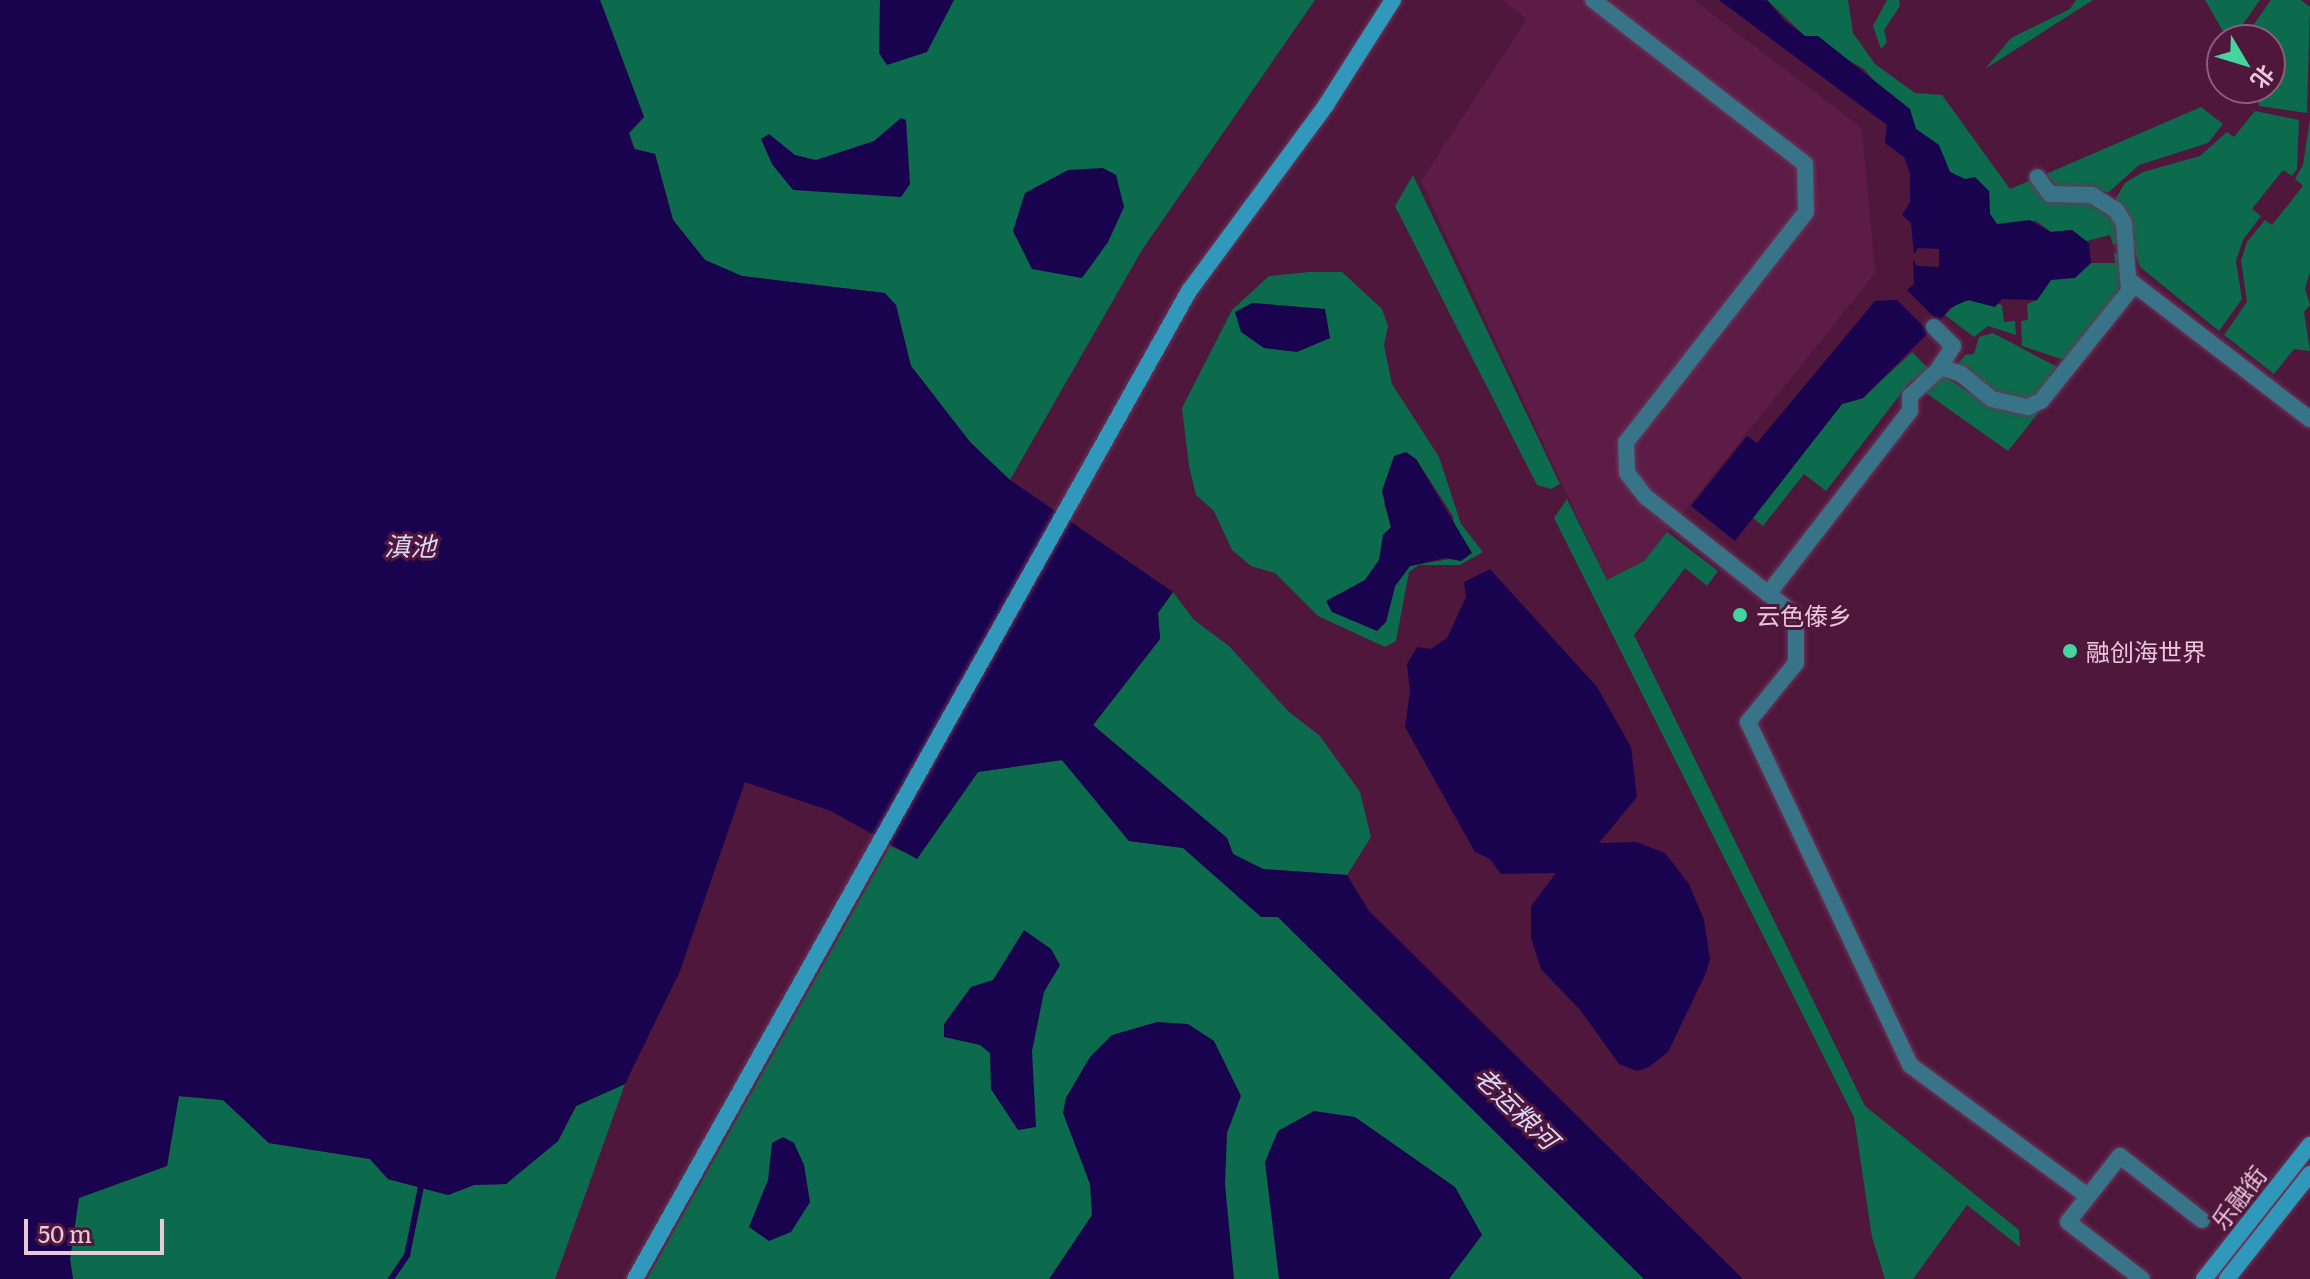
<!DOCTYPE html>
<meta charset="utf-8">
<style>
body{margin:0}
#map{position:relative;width:2310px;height:1279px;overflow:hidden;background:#4f173c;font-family:Literata,"Noto Sans SC",serif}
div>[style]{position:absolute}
.built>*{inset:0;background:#5c1c46}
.green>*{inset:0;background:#0b6b4c}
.water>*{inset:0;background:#19034f}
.stream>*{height:6px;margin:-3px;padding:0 3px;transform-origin:3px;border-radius:3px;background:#19034f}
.roads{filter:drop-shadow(0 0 2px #6b3758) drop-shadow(0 0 2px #6b3758)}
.street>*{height:16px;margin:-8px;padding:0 8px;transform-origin:8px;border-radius:8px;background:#387388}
.secondary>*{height:16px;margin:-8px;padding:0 8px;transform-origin:8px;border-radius:8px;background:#3098ba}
.dots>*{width:22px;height:22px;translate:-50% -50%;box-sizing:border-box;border:4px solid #4f173c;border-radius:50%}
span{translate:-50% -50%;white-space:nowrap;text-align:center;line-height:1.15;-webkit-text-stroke:6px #4f173c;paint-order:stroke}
.poi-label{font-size:24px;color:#ebc7da}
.left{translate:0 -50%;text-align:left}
.street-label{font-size:24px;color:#ebc7da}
.water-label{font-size:26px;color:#d7d8f3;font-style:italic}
.north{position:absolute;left:2206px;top:24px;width:80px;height:80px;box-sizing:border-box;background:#4f173c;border:2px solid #8d5d7b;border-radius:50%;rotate:128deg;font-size:22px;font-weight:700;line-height:32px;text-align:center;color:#ebc7da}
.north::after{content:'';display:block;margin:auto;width:28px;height:36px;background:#45d49e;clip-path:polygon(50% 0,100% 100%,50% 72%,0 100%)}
.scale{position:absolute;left:24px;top:1219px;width:140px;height:36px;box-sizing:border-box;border:4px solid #ebc7da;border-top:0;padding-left:10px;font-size:24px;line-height:28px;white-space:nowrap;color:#ebc7da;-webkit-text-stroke:6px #4f173c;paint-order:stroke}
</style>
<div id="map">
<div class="built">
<div style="clip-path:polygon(1502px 0,1694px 0,1862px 128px,1875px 273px,1644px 561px,1607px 580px,1421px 181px,1527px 19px)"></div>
</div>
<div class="green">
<div style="clip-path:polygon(600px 0,1315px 0,1142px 250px,1010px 480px,970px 442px,911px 366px,885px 293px,741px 276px,705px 260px,673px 220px,655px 154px,635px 149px,629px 133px,644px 117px)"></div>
<div style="clip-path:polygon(1767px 0,1848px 0,1853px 33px,1875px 64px,1915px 93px,1942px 95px,2010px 189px,2029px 181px,2043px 198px,2087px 200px,2114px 214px,2123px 243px,2113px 245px,2110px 235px,2083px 242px,2072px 230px,2051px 232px,2036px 221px,1997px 224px,1990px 214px,1989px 191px,1950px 172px,1938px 145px,1916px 129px,1864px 69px,1805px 36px)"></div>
<div style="clip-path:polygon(1887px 0,1899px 0,1900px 6px,1884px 30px,1887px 42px,1881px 49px,1873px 26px)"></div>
<div style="clip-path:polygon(2076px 0,2093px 0,1985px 69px,2011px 38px,2070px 9px)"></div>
<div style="clip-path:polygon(2205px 0,2260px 0,2241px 27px,2241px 40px,2228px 40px)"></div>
<div style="clip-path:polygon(2271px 0,2301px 0,2310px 7px,2307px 113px,2259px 106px,2258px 97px,2270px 88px,2270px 40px,2250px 40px,2249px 31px)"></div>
<div style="clip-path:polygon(2201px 107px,2223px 124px,2208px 143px,2139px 165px,2109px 192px,2058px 188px,2046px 174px)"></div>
<div style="clip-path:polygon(2255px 111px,2299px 120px,2297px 169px,2292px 176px,2283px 170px,2252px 209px,2261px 216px,2243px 240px,2236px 261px,2242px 299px,2219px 331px,2140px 267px,2116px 198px,2125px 183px,2143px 172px,2200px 156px,2227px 132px,2234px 137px)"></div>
<div style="clip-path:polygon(2310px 119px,2310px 271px,2305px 289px,2310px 305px,2304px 312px,2310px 351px,2294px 349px,2274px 374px,2224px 335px,2247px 302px,2241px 260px,2247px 242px,2265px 220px,2272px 225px,2303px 186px,2295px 179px,2303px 165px)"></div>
<div style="clip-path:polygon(1413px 175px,1560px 484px,1551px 489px,1537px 485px,1395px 206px)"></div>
<div style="clip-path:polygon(2123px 252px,2119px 291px,2064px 360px,2022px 346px,2021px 321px,2028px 320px,2027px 304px,2037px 300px,2051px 280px,2091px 263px,2115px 263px,2114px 253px)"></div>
<div style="clip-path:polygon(evenodd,1309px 272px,1342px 272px,1382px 309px,1388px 326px,1384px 345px,1392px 384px,1439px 457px,1461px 524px,1483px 552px,1460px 565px,1419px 565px,1409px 572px,1396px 641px,1385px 647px,1318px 616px,1275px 573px,1251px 566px,1232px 550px,1214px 511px,1196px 495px,1189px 466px,1182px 408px,1232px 310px,1269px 276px,1309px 272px,1253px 303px,1324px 309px,1330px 339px,1253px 303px,1309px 272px,1416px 459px,1453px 516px,1455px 558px,1410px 566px,1395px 586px,1386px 622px,1345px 593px,1365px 580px,1379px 560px,1391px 527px,1384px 503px,1416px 459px)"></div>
<div style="clip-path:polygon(1978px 299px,2002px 305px,2004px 322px,2015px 321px,2016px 335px,1988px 326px,1974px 337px,1945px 315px,1958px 302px)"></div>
<div style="clip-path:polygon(1993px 333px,2057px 367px,2038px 395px,2030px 399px,2001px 396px,1957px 365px,1965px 355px,1974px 354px,1979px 337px)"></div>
<div style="clip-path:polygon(1912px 352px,1929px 369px,1909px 383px,1826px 491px,1804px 474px,1763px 526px,1753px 518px,1842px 404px,1863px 398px)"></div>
<div style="clip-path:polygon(1943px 376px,1994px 407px,2039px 412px,2008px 451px,1919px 388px)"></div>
<div style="clip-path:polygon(1567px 499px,1607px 580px,1644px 561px,1667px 532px,1718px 571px,1707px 586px,1685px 568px,1634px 635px,1865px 1106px,2019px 1230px,2020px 1247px,1967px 1205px,1913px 1279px,1885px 1279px,1872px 1237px,1854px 1117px,1554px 518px)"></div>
<div style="clip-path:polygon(1173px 592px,1194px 620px,1229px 646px,1288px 711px,1320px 736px,1360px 792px,1371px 837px,1347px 875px,1263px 869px,1233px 854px,1227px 838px,1093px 725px,1160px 639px,1158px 613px)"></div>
<div style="clip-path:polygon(1062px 760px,1129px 841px,1183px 848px,1278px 917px,1644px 1279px,647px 1279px,890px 846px,917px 858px,978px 772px)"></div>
<div style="clip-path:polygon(625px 1084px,555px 1279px,73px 1279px,70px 1259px,78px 1198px,167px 1166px,178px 1096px,223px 1100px,269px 1143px,370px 1159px,388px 1179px,448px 1195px,474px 1185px,506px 1184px,558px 1141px,576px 1106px)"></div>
</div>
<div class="water">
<div style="clip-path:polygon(0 0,600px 0,644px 117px,629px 133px,634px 149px,655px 154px,673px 220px,705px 260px,742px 276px,885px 293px,896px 305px,911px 366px,970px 442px,1010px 480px,1173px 592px,1158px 613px,1160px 639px,1093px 725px,1227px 838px,1233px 854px,1263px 869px,1347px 875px,1369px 911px,1743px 1279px,1644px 1279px,1278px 917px,1261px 917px,1183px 848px,1129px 841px,1062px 760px,978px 772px,917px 859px,831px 811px,745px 782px,680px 971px,625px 1084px,576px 1106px,558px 1141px,506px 1184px,474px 1185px,448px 1195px,388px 1179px,370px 1159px,269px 1143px,223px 1100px,179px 1096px,167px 1166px,79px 1198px,70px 1259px,73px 1279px,0 1279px)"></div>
<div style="clip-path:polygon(880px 0,954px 0,927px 52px,887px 65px,879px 53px)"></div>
<div style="clip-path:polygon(1719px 0,1767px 0,1784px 20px,1805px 36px,1818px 36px,1910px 109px,1916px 129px,1939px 145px,1950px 172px,1965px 179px,1975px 177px,1989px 191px,1990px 214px,1997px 224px,2030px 220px,2051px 232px,2072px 230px,2089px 243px,2091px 263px,2075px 278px,2051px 280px,2037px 300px,2002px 299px,1995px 307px,1968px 300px,1950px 308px,1939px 322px,1907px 290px,1914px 284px,1913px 260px,1917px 266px,1939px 267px,1939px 249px,1918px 248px,1914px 254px,1911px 223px,1902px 215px,1910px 202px,1910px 173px,1904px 157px,1885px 143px,1887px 125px)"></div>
<div style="clip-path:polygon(901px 118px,906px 120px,910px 184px,901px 197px,793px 190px,772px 164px,761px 139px,769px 134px,795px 155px,816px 160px,874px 141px)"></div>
<div style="clip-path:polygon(1103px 168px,1116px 175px,1124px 207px,1108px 242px,1082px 278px,1032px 269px,1013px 231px,1025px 193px,1068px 170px)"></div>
<div style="clip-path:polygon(1897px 300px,1929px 332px,1863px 398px,1842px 404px,1735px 541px,1691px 506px,1747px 436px,1757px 443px,1875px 301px)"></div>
<div style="clip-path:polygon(1252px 303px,1325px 309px,1330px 338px,1297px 352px,1264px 348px,1241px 332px,1235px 312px)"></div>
<div style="clip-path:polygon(1406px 452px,1416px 459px,1472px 553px,1461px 561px,1445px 558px,1410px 566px,1395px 586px,1386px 622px,1377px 631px,1332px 612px,1326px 601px,1365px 580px,1379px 560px,1383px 535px,1391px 527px,1382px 491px,1394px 456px)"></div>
<div style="clip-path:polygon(1490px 569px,1597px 687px,1631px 747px,1637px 797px,1599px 843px,1636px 842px,1665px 853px,1689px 884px,1704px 920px,1710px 959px,1706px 973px,1668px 1052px,1649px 1067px,1637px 1071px,1619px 1064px,1581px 1011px,1541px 969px,1531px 938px,1531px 906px,1556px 873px,1501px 874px,1490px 859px,1475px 852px,1405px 727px,1410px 692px,1407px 664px,1417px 647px,1431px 649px,1447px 638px,1466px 597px,1464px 582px)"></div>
<div style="clip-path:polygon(1024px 930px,1051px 949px,1060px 965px,1044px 992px,1032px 1051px,1036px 1127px,1018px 1130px,991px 1089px,990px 1053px,980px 1045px,944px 1037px,944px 1024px,971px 987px,993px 980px)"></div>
<div style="clip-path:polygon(1157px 1022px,1188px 1024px,1214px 1041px,1241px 1096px,1227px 1133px,1225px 1184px,1234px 1279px,1049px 1279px,1092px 1215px,1090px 1184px,1063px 1113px,1066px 1098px,1090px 1057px,1112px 1035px)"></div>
<div style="clip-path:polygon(1314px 1111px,1355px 1117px,1455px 1187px,1482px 1235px,1449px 1279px,1279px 1279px,1265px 1162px,1278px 1131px)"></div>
<div style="clip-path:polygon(783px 1137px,794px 1143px,804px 1165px,810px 1202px,791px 1232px,769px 1241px,749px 1227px,768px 1180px,772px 1143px)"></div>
</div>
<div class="stream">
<div style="left:391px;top:1279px;width:29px;rotate:-56deg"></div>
<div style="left:407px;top:1255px;width:69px;rotate:-78.4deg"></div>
</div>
<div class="roads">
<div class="street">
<div style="left:1593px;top:0;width:268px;rotate:37.7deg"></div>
<div style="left:1805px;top:164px;width:48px;rotate:88.8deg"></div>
<div style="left:1806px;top:212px;width:292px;rotate:128deg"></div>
<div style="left:1626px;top:442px;width:31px;rotate:88deg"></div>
<div style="left:1627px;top:473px;width:31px;rotate:52deg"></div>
<div style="left:1646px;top:497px;width:191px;rotate:38.4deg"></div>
<div style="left:1796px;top:616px;width:47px;rotate:90deg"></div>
<div style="left:1796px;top:663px;width:76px;rotate:129.1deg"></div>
<div style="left:1748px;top:722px;width:379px;rotate:64.7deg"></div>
<div style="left:1910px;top:1065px;width:221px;rotate:36.4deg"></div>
<div style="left:2130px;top:281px;width:227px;rotate:37.5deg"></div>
<div style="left:1940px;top:367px;width:22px;rotate:18deg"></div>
<div style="left:1961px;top:374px;width:40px;rotate:39deg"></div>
<div style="left:1992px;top:399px;width:37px;rotate:13deg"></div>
<div style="left:2028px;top:407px;width:14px;rotate:-25deg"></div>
<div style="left:2041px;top:401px;width:141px;rotate:-51.3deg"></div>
<div style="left:2129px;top:291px;width:68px;rotate:-94.2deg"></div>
<div style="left:2124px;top:223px;width:15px;rotate:-122deg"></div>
<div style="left:2116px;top:210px;width:28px;rotate:-148deg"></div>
<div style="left:2092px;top:195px;width:42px;rotate:-178.6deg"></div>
<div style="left:2050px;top:194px;width:21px;rotate:-127deg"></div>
<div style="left:1768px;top:594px;width:232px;rotate:-52.2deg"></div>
<div style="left:1910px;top:411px;width:15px;rotate:-90deg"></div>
<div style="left:1910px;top:396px;width:37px;rotate:-43deg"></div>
<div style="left:1937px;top:371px;width:30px;rotate:-57deg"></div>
<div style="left:1953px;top:346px;width:27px;rotate:-135deg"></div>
<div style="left:2142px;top:1279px;width:93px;rotate:-142.4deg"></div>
<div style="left:2068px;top:1222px;width:84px;rotate:-51.8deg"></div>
<div style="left:2120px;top:1156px;width:104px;rotate:38deg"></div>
</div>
<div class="secondary">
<div style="left:635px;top:1279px;width:1133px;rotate:-60.72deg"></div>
<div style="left:1189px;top:291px;width:231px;rotate:-53.6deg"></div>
<div style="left:1326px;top:105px;width:125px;rotate:-57.5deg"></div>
<div style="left:2204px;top:1279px;width:171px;rotate:-51.7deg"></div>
<div style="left:2227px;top:1279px;width:134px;rotate:-51.7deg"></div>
</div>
</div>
<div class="dots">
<div style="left:1740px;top:615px;background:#45d49e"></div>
<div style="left:2070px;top:651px;background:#45d49e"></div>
</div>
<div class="poi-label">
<span class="left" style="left:1756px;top:615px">云色傣乡</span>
<span class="left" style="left:2086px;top:651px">融创海世界</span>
</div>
<div class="street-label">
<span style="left:2238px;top:1197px;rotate:-52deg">乐融街</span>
</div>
<div class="water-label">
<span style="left:410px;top:545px">滇池</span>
<span style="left:1517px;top:1107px;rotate:44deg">老运粮河</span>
</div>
<div class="north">北</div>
<div class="scale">50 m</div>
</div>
